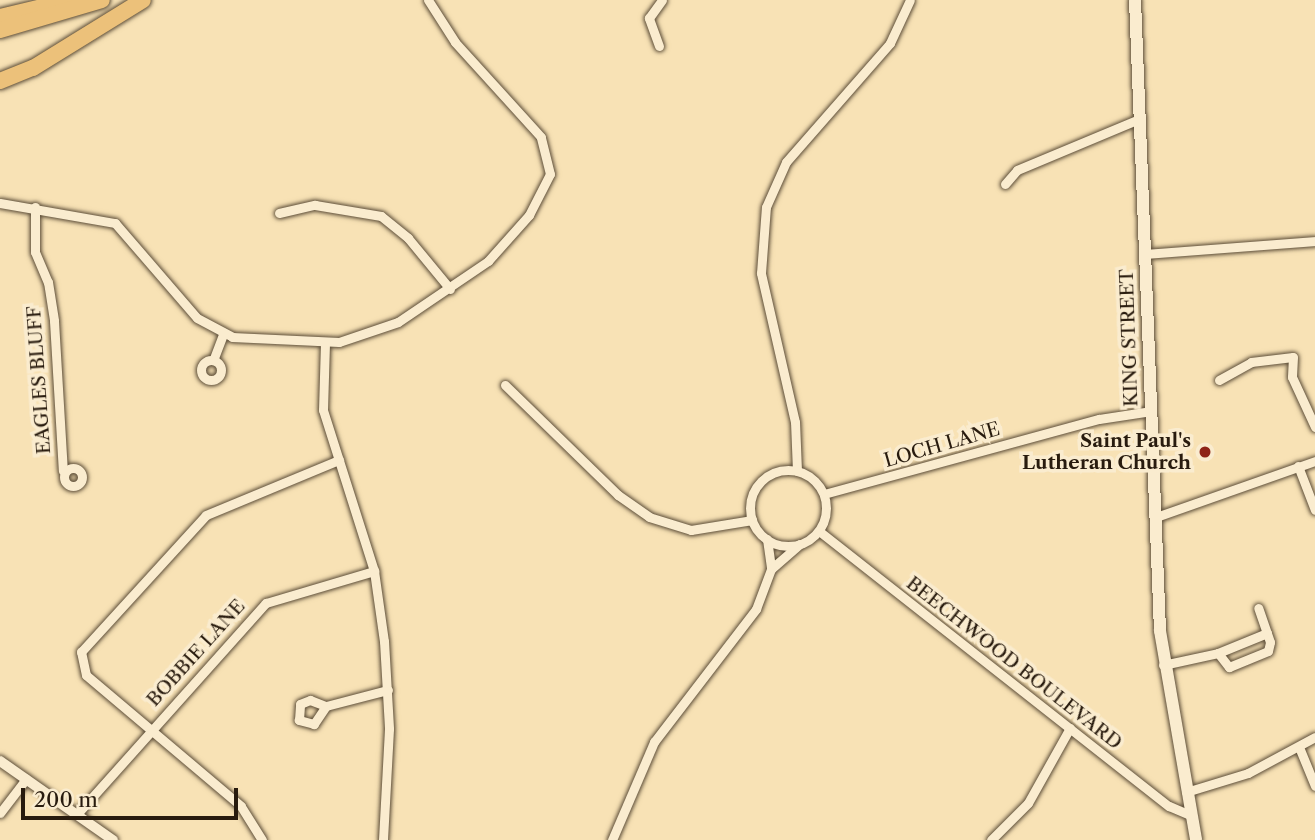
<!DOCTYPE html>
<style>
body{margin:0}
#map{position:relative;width:1315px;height:840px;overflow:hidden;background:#f8e2b5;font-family:"Libre Caslon Text",serif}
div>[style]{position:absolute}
.roads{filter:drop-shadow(0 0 2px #5c4d38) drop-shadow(0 0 2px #5c4d38)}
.minor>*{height:9px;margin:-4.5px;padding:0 4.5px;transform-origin:4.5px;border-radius:4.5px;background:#faeccf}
.minor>.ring{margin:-4.5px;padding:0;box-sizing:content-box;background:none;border:9px solid #faeccf;border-radius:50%}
.tertiary>*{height:10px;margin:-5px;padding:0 5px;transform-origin:5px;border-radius:5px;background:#faeccf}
.secondary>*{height:12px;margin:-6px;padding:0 6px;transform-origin:6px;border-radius:6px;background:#faeccf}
.motorway>*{height:16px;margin:-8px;padding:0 8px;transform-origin:8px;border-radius:8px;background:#ecc17a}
.dots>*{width:19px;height:19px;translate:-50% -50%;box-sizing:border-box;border:4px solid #faeccf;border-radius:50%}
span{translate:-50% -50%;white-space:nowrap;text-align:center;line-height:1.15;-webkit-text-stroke:7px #faeccf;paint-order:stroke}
.street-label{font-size:19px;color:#281b0e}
.poi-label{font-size:19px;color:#281b0e;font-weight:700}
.right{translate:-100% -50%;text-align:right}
.scale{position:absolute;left:21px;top:788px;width:217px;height:32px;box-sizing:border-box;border:4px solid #281b0e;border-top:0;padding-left:9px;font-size:21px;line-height:24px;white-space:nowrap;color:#281b0e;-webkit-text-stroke:5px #faeccf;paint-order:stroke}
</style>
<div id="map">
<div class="roads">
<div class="minor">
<div style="left:659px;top:46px;width:30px;rotate:-110deg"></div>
<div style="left:649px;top:18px;width:22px;rotate:-54deg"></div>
<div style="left:1005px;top:184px;width:18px;rotate:-49deg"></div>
<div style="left:1017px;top:170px;width:132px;rotate:-22.7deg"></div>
<div style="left:0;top:203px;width:117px;rotate:9.9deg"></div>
<div style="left:115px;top:223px;width:125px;rotate:49.2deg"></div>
<div style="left:197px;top:318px;width:40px;rotate:28deg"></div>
<div style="left:232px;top:337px;width:107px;rotate:2.7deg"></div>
<div style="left:339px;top:342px;width:62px;rotate:-18.7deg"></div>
<div style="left:398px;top:322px;width:109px;rotate:-34.1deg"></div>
<div style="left:488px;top:261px;width:62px;rotate:-48.3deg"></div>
<div style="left:529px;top:215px;width:46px;rotate:-62.9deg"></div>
<div style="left:550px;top:174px;width:38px;rotate:-104deg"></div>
<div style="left:541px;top:137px;width:128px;rotate:-132.2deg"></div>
<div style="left:455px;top:42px;width:50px;rotate:-122.7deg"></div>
<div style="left:35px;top:207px;width:45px;rotate:90deg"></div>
<div style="left:35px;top:252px;width:33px;rotate:67deg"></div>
<div style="left:48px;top:282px;width:39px;rotate:81deg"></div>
<div style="left:54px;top:321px;width:150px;rotate:86.6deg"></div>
<div style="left:279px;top:213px;width:37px;rotate:-13deg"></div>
<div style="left:315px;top:205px;width:67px;rotate:9.5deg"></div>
<div style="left:381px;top:216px;width:35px;rotate:39deg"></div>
<div style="left:408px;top:238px;width:66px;rotate:50.5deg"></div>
<div style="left:1146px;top:254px;width:169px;rotate:-4.4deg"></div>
<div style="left:325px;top:343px;width:67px;rotate:91.7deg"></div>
<div style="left:323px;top:410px;width:169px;rotate:72.4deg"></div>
<div style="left:374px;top:571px;width:71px;rotate:81.9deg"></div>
<div style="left:384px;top:641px;width:88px;rotate:86.7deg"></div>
<div style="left:389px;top:729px;width:111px;rotate:93.1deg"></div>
<div style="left:214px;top:358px;width:26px;rotate:-69deg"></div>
<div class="ring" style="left:201px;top:360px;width:11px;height:11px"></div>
<div style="left:1219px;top:380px;width:37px;rotate:-29deg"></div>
<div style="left:1251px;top:362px;width:42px;rotate:-6.8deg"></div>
<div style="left:1293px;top:357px;width:20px;rotate:93deg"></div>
<div style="left:1292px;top:377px;width:55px;rotate:65.3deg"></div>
<div style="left:505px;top:385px;width:158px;rotate:44.2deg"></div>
<div style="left:618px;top:495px;width:38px;rotate:35deg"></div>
<div style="left:649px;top:517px;width:44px;rotate:17.2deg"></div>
<div style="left:691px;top:530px;width:62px;rotate:-9.3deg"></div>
<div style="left:1298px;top:466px;width:47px;rotate:68.9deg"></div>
<div class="ring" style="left:64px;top:468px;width:9px;height:9px"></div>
<div class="ring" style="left:750px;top:470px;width:67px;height:67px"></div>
<div style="left:797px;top:471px;width:49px;rotate:-92.3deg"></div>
<div style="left:795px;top:422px;width:153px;rotate:-102.9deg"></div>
<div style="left:761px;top:273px;width:66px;rotate:-85.7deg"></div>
<div style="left:766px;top:207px;width:49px;rotate:-66deg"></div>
<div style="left:786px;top:162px;width:158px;rotate:-48.8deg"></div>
<div style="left:890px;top:43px;width:47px;rotate:-65.1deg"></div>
<div style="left:824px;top:494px;width:285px;rotate:-15.3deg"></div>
<div style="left:1099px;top:419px;width:53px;rotate:-8.7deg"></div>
<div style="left:1156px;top:517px;width:169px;rotate:-19.4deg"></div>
<div style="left:819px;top:531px;width:445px;rotate:38.2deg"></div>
<div style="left:1169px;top:806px;width:25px;rotate:23deg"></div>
<div style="left:767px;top:539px;width:30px;rotate:82deg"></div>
<div style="left:1218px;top:653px;width:18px;rotate:52deg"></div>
<div style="left:1229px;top:667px;width:42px;rotate:-22.3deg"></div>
<div style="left:1268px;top:651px;width:9px;rotate:-77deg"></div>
<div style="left:1270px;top:642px;width:36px;rotate:-109deg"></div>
<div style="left:1163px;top:665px;width:56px;rotate:-12.3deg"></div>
<div style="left:1218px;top:653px;width:53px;rotate:-22.2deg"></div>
<div style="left:326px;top:706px;width:22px;rotate:124deg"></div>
<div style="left:314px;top:724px;width:16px;rotate:-165deg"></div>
<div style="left:299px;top:720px;width:16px;rotate:-86deg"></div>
<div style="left:300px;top:704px;width:11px;rotate:-22deg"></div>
<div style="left:310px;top:700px;width:17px;rotate:21deg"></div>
<div style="left:326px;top:706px;width:64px;rotate:-14.5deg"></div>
<div style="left:1299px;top:747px;width:42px;rotate:67.7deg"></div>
<div style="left:1186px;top:792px;width:65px;rotate:-17deg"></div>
<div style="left:1248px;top:773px;width:76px;rotate:-28.2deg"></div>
<div style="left:0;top:813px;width:43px;rotate:-52.6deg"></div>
<div style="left:78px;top:813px;width:282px;rotate:-48.2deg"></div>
<div style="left:266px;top:603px;width:113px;rotate:-16.5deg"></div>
<div style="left:262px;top:840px;width:40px;rotate:-122deg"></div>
<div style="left:241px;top:806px;width:203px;rotate:-139.8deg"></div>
<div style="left:86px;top:675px;width:24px;rotate:-102deg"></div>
<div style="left:81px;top:652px;width:185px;rotate:-47.6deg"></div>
<div style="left:206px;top:515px;width:144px;rotate:-22.5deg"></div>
<div style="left:612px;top:840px;width:107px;rotate:-66.8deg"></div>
<div style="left:654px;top:742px;width:168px;rotate:-52.5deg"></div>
<div style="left:756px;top:609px;width:43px;rotate:-69.4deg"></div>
<div style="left:771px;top:569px;width:38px;rotate:-41deg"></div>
<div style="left:991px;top:840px;width:52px;rotate:-45deg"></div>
<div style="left:1028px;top:803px;width:86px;rotate:-60.8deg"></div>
</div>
<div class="tertiary">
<div style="left:0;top:761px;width:138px;rotate:35deg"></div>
</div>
<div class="secondary">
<div style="left:1135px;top:0;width:631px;rotate:87.73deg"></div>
<div style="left:1160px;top:631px;width:212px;rotate:80.2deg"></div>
</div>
<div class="motorway">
<div style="left:0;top:17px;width:73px;rotate:-13.5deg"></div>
<div style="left:0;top:30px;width:106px;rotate:-16.4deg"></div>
<div style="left:0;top:81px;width:35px;rotate:-22deg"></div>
<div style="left:33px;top:68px;width:129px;rotate:-31.7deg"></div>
</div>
</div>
<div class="dots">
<div style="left:1205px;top:452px;background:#8f2418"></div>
</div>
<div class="street-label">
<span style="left:1129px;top:338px;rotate:-92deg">KING STREET</span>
<span style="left:39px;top:380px;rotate:-94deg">EAGLES BLUFF</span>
<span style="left:942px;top:445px;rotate:-16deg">LOCH LANE</span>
<span style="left:196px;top:653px;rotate:-48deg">BOBBIE LANE</span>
<span style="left:1014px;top:663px;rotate:38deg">BEECHWOOD BOULEVARD</span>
</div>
<div class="poi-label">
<span class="right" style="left:1191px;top:452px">Saint Paul's<br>Lutheran Church</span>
</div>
<div class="scale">200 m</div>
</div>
